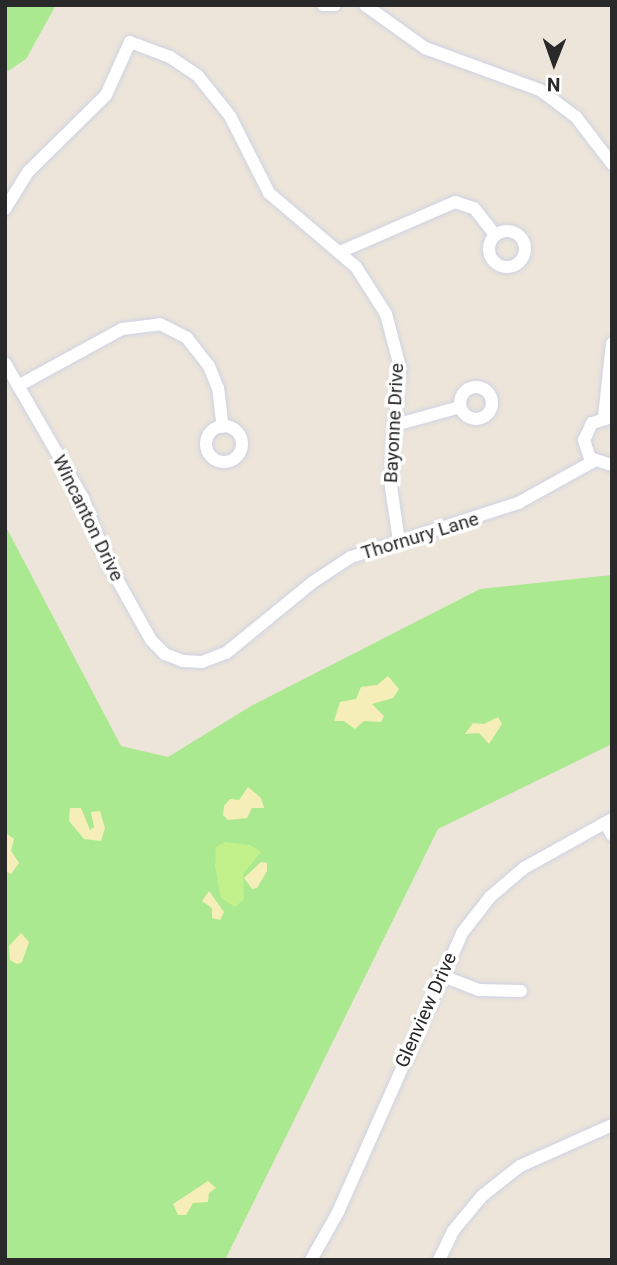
<!DOCTYPE html>
<style>
body{margin:0}
#map{position:relative;width:617px;height:1265px;overflow:hidden;background:#ede5d9;font-family:Roboto,sans-serif}
div>[style]{position:absolute}
.green>*{inset:0;background:#abe990}
.sand>*{inset:0;background:#f5eeb9}
.pitch>*{inset:0;background:#c2f18b}
.roads{filter:drop-shadow(0 0 2px #ced2e4) drop-shadow(0 0 2px #ced2e4)}
.minor>*{height:12px;margin:-6px;padding:0 6px;transform-origin:6px;border-radius:6px;background:#fff}
.minor>.ring{margin:-6px;padding:0;box-sizing:content-box;background:none;border:12px solid #fff;border-radius:50%}
span{translate:-50% -50%;white-space:nowrap;text-align:center;line-height:1.15;-webkit-text-stroke:7px #fff;paint-order:stroke}
.street-label{font-size:19px;color:#292929}
.frame{position:absolute;inset:0;border:7px solid #292929;pointer-events:none}
.north{position:absolute;left:519px;top:28px;width:70px;height:70px;-webkit-text-stroke:5px #fff;paint-order:stroke;rotate:181deg;font-size:19px;font-weight:700;line-height:28px;text-align:center;color:#292929}
.north::after{content:'';display:block;margin:auto;width:24px;height:32px;background:#292929;clip-path:polygon(50% 0,100% 100%,50% 72%,0 100%)}
</style>
<div id="map">
<div class="green">
<div style="clip-path:polygon(5px 5px,56px 5px,26px 59px,5px 73px)"></div>
<div style="clip-path:polygon(5px 525px,121px 746px,168px 757px,251px 706px,480px 589px,612px 575px,612px 744px,438px 829px,225px 1260px,5px 1260px)"></div>
</div>
<div class="sand">
<div style="clip-path:polygon(388px 676px,399px 689px,393px 698px,372px 704px,384px 716px,381px 722px,364px 721px,355px 729px,344px 721px,334px 721px,340px 702px,356px 699px,361px 687px,377px 685px)"></div>
<div style="clip-path:polygon(498px 717px,502px 724px,489px 744px,479px 733px,465px 734px,473px 723px,484px 724px)"></div>
<div style="clip-path:polygon(248px 787px,261px 798px,264px 808px,252px 808px,247px 818px,228px 820px,223px 815px,224px 806px,230px 799px,239px 800px)"></div>
<div style="clip-path:polygon(70px 808px,81px 808px,90px 830px,94px 827px,91px 812px,100px 811px,105px 828px,101px 841px,84px 839px,69px 821px)"></div>
<div style="clip-path:polygon(7px 834px,14px 839px,11px 851px,19px 863px,11px 874px,5px 871px)"></div>
<div style="clip-path:polygon(261px 862px,267px 863px,267px 871px,257px 888px,252px 889px,244px 878px)"></div>
<div style="clip-path:polygon(209px 891px,224px 912px,220px 920px,212px 918px,212px 908px,202px 901px)"></div>
<div style="clip-path:polygon(21px 933px,29px 942px,22px 962px,17px 964px,10px 960px,9px 946px)"></div>
<div style="clip-path:polygon(208px 1181px,216px 1188px,209px 1193px,208px 1202px,193px 1203px,186px 1215px,178px 1215px,173px 1204px)"></div>
</div>
<div class="pitch">
<div style="clip-path:polygon(224px 842px,250px 845px,261px 852px,243px 874px,244px 899px,235px 907px,221px 898px,215px 866px,216px 847px)"></div>
</div>
<div class="roads">
<div class="minor">
<div style="left:323px;top:5px;width:12px"></div>
<div style="left:365px;top:5px;width:74px;rotate:35.6deg"></div>
<div style="left:425px;top:48px;width:122px;rotate:20.1deg"></div>
<div style="left:540px;top:90px;width:45px;rotate:36.9deg"></div>
<div style="left:576px;top:117px;width:59px;rotate:52.5deg"></div>
<div style="left:5px;top:209px;width:44px;rotate:-58.1deg"></div>
<div style="left:28px;top:172px;width:110px;rotate:-44.6deg"></div>
<div style="left:106px;top:95px;width:58px;rotate:-65.6deg"></div>
<div style="left:130px;top:42px;width:43px;rotate:20.6deg"></div>
<div style="left:170px;top:57px;width:34px;rotate:34deg"></div>
<div style="left:198px;top:76px;width:51px;rotate:51.3deg"></div>
<div style="left:230px;top:116px;width:86px;rotate:63.1deg"></div>
<div style="left:269px;top:193px;width:114px;rotate:40.4deg"></div>
<div style="left:356px;top:267px;width:56px;rotate:57.4deg"></div>
<div style="left:386px;top:314px;width:55px;rotate:75.2deg"></div>
<div style="left:400px;top:367px;width:113px;rotate:95.1deg"></div>
<div style="left:390px;top:480px;width:62px;rotate:81.6deg"></div>
<div class="ring" style="left:489px;top:231px;width:24px;height:24px"></div>
<div style="left:340px;top:252px;width:125px;rotate:-23.5deg"></div>
<div style="left:455px;top:202px;width:20px;rotate:18deg"></div>
<div style="left:474px;top:208px;width:34px;rotate:52deg"></div>
<div style="left:5px;top:363px;width:156px;rotate:60deg"></div>
<div style="left:83px;top:498px;width:70px;rotate:69deg"></div>
<div style="left:108px;top:563px;width:88px;rotate:60.8deg"></div>
<div style="left:151px;top:640px;width:20px;rotate:45deg"></div>
<div style="left:165px;top:654px;width:19px;rotate:21deg"></div>
<div style="left:183px;top:661px;width:19px;rotate:3deg"></div>
<div style="left:202px;top:662px;width:26px;rotate:-21deg"></div>
<div style="left:226px;top:653px;width:112px;rotate:-39.2deg"></div>
<div style="left:313px;top:582px;width:45px;rotate:-33.3deg"></div>
<div style="left:351px;top:557px;width:176px;rotate:-17.9deg"></div>
<div style="left:518px;top:503px;width:87px;rotate:-28.9deg"></div>
<div style="left:18px;top:386px;width:119px;rotate:-28.7deg"></div>
<div style="left:122px;top:329px;width:38px;rotate:-7deg"></div>
<div style="left:160px;top:324px;width:30px;rotate:27deg"></div>
<div style="left:187px;top:338px;width:36px;rotate:52deg"></div>
<div style="left:209px;top:366px;width:24px;rotate:68deg"></div>
<div style="left:218px;top:388px;width:39px;rotate:83deg"></div>
<div class="ring" style="left:460px;top:387px;width:20px;height:20px"></div>
<div style="left:604px;top:417px;width:74px;rotate:-83.8deg"></div>
<div style="left:612px;top:417px;width:21px;rotate:163deg"></div>
<div style="left:592px;top:423px;width:19px;rotate:115deg"></div>
<div style="left:584px;top:440px;width:19px;rotate:72deg"></div>
<div style="left:590px;top:458px;width:23px;rotate:18deg"></div>
<div style="left:395px;top:425px;width:67px;rotate:-15.5deg"></div>
<div class="ring" style="left:206px;top:426px;width:24px;height:24px"></div>
<div style="left:605px;top:823px;width:14px;rotate:60deg"></div>
<div style="left:440px;top:975px;width:42px;rotate:21deg"></div>
<div style="left:479px;top:990px;width:42px;rotate:1.4deg"></div>
<div style="left:311px;top:1260px;width:55px;rotate:-60.6deg"></div>
<div style="left:338px;top:1212px;width:305px;rotate:-66deg"></div>
<div style="left:462px;top:933px;width:46px;rotate:-52.1deg"></div>
<div style="left:490px;top:897px;width:45px;rotate:-40.5deg"></div>
<div style="left:524px;top:868px;width:101px;rotate:-29.1deg"></div>
<div style="left:439px;top:1260px;width:32px;rotate:-64deg"></div>
<div style="left:453px;top:1231px;width:45px;rotate:-50.4deg"></div>
<div style="left:482px;top:1196px;width:48px;rotate:-38.3deg"></div>
<div style="left:520px;top:1166px;width:101px;rotate:-24deg"></div>
</div>
</div>
<div class="street-label">
<span style="left:394px;top:423px;rotate:-87deg">Bayonne Drive</span>
<span style="left:88px;top:518px;rotate:64deg">Wincanton Drive</span>
<span style="left:420px;top:536px;rotate:-17deg">Thornury Lane</span>
<span style="left:426px;top:1010px;rotate:-66deg">Glenview Drive</span>
</div>
<div class="frame"></div>
<div class="north">N</div>
</div>
